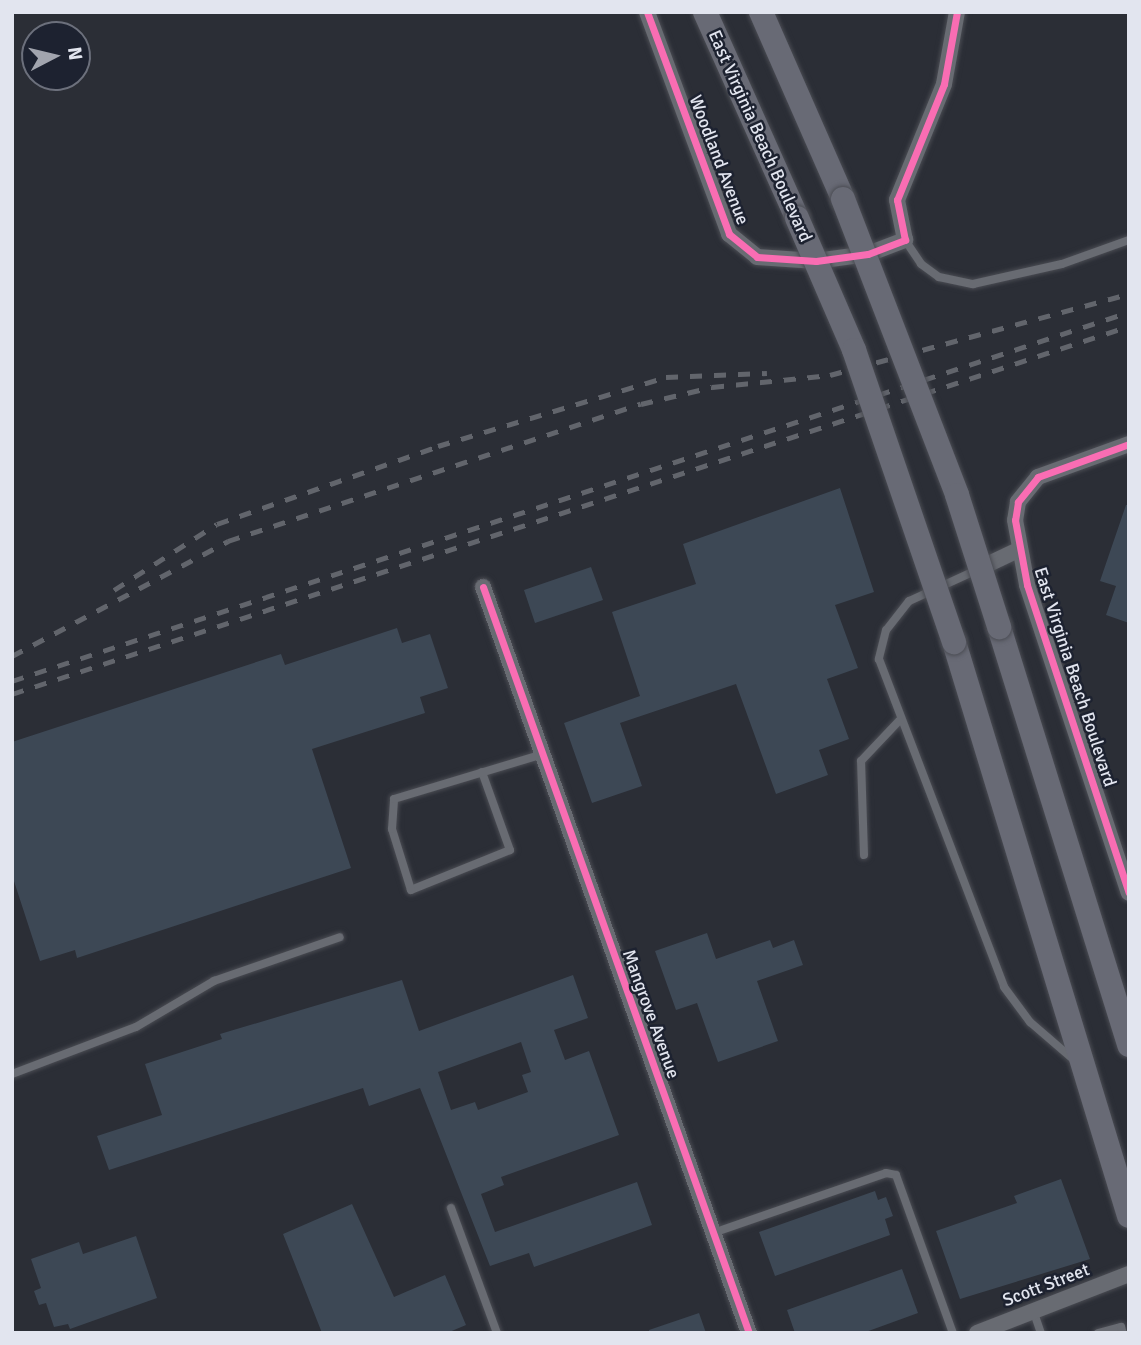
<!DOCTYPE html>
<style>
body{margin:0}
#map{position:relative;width:1141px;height:1345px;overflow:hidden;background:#2b2e36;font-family:Signika,sans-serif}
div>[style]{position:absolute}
.building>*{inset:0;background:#3d4855}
.roads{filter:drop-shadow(0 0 2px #4a4c53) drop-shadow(0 0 2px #4a4c53)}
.lane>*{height:8px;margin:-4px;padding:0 4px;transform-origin:4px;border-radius:4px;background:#686b72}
.street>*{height:16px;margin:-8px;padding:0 8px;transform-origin:8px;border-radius:8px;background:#686b72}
.primary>*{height:24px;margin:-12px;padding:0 12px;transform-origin:12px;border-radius:12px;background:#686a75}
.rail>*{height:5px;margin-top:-2.5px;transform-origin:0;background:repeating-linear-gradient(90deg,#62656c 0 12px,transparent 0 24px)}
.bridges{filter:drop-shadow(0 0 2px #4a4c53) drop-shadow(0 0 2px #4a4c53)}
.primary-bridge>*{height:24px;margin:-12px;padding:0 12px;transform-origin:12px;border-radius:12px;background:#686a75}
.cycleway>*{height:7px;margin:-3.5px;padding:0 3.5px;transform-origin:3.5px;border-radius:3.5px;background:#f96db3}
span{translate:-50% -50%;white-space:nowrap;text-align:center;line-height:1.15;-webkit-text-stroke:5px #1d2230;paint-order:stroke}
.street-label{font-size:18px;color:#e2e5ef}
.frame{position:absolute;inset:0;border:14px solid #e2e5ef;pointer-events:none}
.north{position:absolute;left:21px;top:21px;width:70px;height:70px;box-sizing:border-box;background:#1d2230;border:2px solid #6c707c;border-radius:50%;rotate:83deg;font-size:19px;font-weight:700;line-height:28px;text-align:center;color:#e2e5ef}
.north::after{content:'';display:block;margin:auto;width:24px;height:32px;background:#a2a5ae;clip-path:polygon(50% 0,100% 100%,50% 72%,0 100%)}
</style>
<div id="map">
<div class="building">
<div style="clip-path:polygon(840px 488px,874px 592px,835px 605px,858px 668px,827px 679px,849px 739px,819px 750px,828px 775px,776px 794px,736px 684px,620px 723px,642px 786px,592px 803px,564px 723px,640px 696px,612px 612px,696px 584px,683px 544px)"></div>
<div style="clip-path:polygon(1126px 505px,1129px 505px,1129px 623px,1106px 615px,1116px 586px,1100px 581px)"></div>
<div style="clip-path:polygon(591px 567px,603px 600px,535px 623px,524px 590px)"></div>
<div style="clip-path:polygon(397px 628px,402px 643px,430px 634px,448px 688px,420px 697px,425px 713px,312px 749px,351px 868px,77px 958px,75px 950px,40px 961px,12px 875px,12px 742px,281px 654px,285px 665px)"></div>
<div style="clip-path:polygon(707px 933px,716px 959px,770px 940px,773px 948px,794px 940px,803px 965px,757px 981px,778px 1041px,718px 1062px,697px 1003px,676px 1010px,655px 951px)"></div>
<div style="clip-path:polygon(evenodd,573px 975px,588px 1018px,554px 1030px,565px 1060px,589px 1051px,619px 1135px,501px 1177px,504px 1185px,481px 1194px,495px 1232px,637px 1182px,652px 1225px,534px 1267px,529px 1253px,490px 1266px,420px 1088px,369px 1106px,363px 1088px,109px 1170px,97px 1136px,162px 1115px,145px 1064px,222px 1039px,220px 1034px,402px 980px,419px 1031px,573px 975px,521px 1042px,531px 1072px,522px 1075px,528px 1092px,478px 1110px,475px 1102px,451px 1110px,438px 1072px,521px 1042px)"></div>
<div style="clip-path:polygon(1061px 1179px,1090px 1259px,960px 1299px,936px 1231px,1017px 1203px,1014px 1196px)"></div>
<div style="clip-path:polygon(875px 1191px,878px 1200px,886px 1197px,893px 1216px,885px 1219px,890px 1235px,775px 1276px,759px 1232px)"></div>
<div style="clip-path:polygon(352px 1204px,394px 1297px,445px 1275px,466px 1325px,447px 1333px,322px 1333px,283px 1234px)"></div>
<div style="clip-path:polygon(136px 1236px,157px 1298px,70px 1329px,68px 1324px,54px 1327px,46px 1303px,39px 1305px,34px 1291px,41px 1288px,31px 1259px,79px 1242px,83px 1254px)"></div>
<div style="clip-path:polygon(902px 1269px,918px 1313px,863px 1333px,795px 1333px,787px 1310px)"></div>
<div style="clip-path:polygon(699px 1313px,706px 1333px,649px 1333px,649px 1330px)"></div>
</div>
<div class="roads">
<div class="lane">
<div style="left:905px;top:240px;width:29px;rotate:56deg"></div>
<div style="left:921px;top:264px;width:22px;rotate:36deg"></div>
<div style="left:939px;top:277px;width:35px;rotate:12deg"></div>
<div style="left:973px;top:284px;width:91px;rotate:-12.7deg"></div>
<div style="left:1062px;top:264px;width:71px;rotate:-19.7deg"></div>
<div style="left:979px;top:569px;width:77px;rotate:155.4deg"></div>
<div style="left:909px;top:601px;width:37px;rotate:128deg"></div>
<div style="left:886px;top:630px;width:30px;rotate:104deg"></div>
<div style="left:879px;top:659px;width:351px;rotate:69.1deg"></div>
<div style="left:1004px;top:987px;width:44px;rotate:53.4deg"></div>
<div style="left:1030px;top:1022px;width:57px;rotate:40.7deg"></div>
<div style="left:482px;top:772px;width:83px;rotate:70.3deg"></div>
<div style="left:510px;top:850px;width:107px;rotate:158deg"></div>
<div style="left:411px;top:890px;width:64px;rotate:-107.3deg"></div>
<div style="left:392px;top:829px;width:30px;rotate:-86deg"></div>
<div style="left:394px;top:799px;width:152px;rotate:-16.8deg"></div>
<div style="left:864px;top:855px;width:94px;rotate:-91.8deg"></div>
<div style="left:861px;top:761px;width:55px;rotate:-46.5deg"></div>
<div style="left:12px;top:1074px;width:133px;rotate:-20.8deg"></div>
<div style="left:136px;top:1027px;width:91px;rotate:-30.5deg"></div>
<div style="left:214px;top:981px;width:133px;rotate:-19.2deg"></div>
<div style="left:451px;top:1208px;width:133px;rotate:69.8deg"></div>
<div style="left:713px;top:1233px;width:183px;rotate:-19.1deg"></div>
<div style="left:886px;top:1173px;width:10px;rotate:11deg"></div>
<div style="left:896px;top:1175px;width:168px;rotate:70.2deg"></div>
<div style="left:1033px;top:1310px;width:24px;rotate:71deg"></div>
<div style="left:1098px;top:1333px;width:24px;rotate:-15deg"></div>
<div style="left:1121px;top:1327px;width:6px;rotate:72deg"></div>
</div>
<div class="street">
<div style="left:647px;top:12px;width:237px;rotate:69.7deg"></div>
<div style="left:729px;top:234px;width:36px;rotate:39deg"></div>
<div style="left:757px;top:257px;width:59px;rotate:3.9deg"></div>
<div style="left:816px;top:261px;width:52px;rotate:-7.7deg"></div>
<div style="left:868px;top:254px;width:40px;rotate:-21deg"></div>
<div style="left:905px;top:240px;width:41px;rotate:-101.3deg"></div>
<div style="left:897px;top:200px;width:125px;rotate:-67.9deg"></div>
<div style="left:944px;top:84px;width:73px;rotate:-79.8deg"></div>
<div style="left:1129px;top:444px;width:97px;rotate:160.1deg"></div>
<div style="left:1038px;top:477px;width:32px;rotate:129deg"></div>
<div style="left:1018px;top:502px;width:18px;rotate:99deg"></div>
<div style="left:1015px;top:520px;width:66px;rotate:79.5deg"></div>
<div style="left:1027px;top:585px;width:324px;rotate:71.7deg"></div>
<div style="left:980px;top:568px;width:42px;rotate:-25.3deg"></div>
<div style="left:483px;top:587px;width:792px;rotate:70.38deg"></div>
<div style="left:977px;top:1333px;width:163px;rotate:-21.2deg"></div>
</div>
<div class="primary">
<div style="left:705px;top:12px;width:226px;rotate:65.9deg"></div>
<div style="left:761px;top:12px;width:204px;rotate:66.3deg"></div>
<div style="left:999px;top:627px;width:438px;rotate:72.7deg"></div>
<div style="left:954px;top:642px;width:600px;rotate:73.04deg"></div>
</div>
</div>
<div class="rail">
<div style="left:114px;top:590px;width:122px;rotate:-32.7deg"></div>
<div style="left:217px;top:524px;width:234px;rotate:-19.4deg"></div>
<div style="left:438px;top:446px;width:238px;rotate:-16.8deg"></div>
<div style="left:666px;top:377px;width:101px;rotate:-2.3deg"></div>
<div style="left:12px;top:656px;width:245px;rotate:-28deg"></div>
<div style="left:228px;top:541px;width:435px;rotate:-18.4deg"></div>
<div style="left:641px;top:404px;width:73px;rotate:-13.5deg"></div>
<div style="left:712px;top:387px;width:119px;rotate:-5.8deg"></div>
<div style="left:830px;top:375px;width:310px;rotate:-15.2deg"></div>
<div style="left:12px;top:681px;width:1176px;rotate:-18.28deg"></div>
<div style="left:12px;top:694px;width:1176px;rotate:-18.23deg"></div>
</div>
<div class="bridges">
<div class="primary-bridge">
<div style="left:843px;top:199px;width:317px;rotate:68.9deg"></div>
<div style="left:957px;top:495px;width:139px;rotate:72.3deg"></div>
<div style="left:797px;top:218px;width:144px;rotate:66.6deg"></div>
<div style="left:854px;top:350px;width:309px;rotate:71.1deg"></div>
</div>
</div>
<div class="cycleway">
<div style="left:647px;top:12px;width:237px;rotate:69.7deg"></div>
<div style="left:729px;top:234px;width:36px;rotate:39deg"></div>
<div style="left:757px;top:257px;width:59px;rotate:3.9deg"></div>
<div style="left:816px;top:261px;width:52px;rotate:-7.7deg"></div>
<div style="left:868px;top:254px;width:40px;rotate:-21deg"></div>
<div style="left:905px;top:240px;width:41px;rotate:-101.3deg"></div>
<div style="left:897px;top:200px;width:125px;rotate:-67.9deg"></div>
<div style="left:944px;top:84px;width:73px;rotate:-79.8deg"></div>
<div style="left:1129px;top:444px;width:97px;rotate:160.1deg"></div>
<div style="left:1038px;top:477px;width:32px;rotate:129deg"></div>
<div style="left:1018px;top:502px;width:18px;rotate:99deg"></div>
<div style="left:1015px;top:520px;width:66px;rotate:79.5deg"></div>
<div style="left:1027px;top:585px;width:324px;rotate:71.7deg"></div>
<div style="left:483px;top:587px;width:792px;rotate:70.38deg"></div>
</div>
<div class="street-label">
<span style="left:760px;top:136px;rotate:66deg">East Virginia Beach Boulevard</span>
<span style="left:719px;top:160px;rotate:69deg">Woodland Avenue</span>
<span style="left:1075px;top:677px;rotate:72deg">East Virginia Beach Boulevard</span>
<span style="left:651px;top:1014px;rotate:70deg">Mangrove Avenue</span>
<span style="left:1046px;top:1285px;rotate:-21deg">Scott Street</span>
</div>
<div class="frame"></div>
<div class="north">N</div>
</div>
